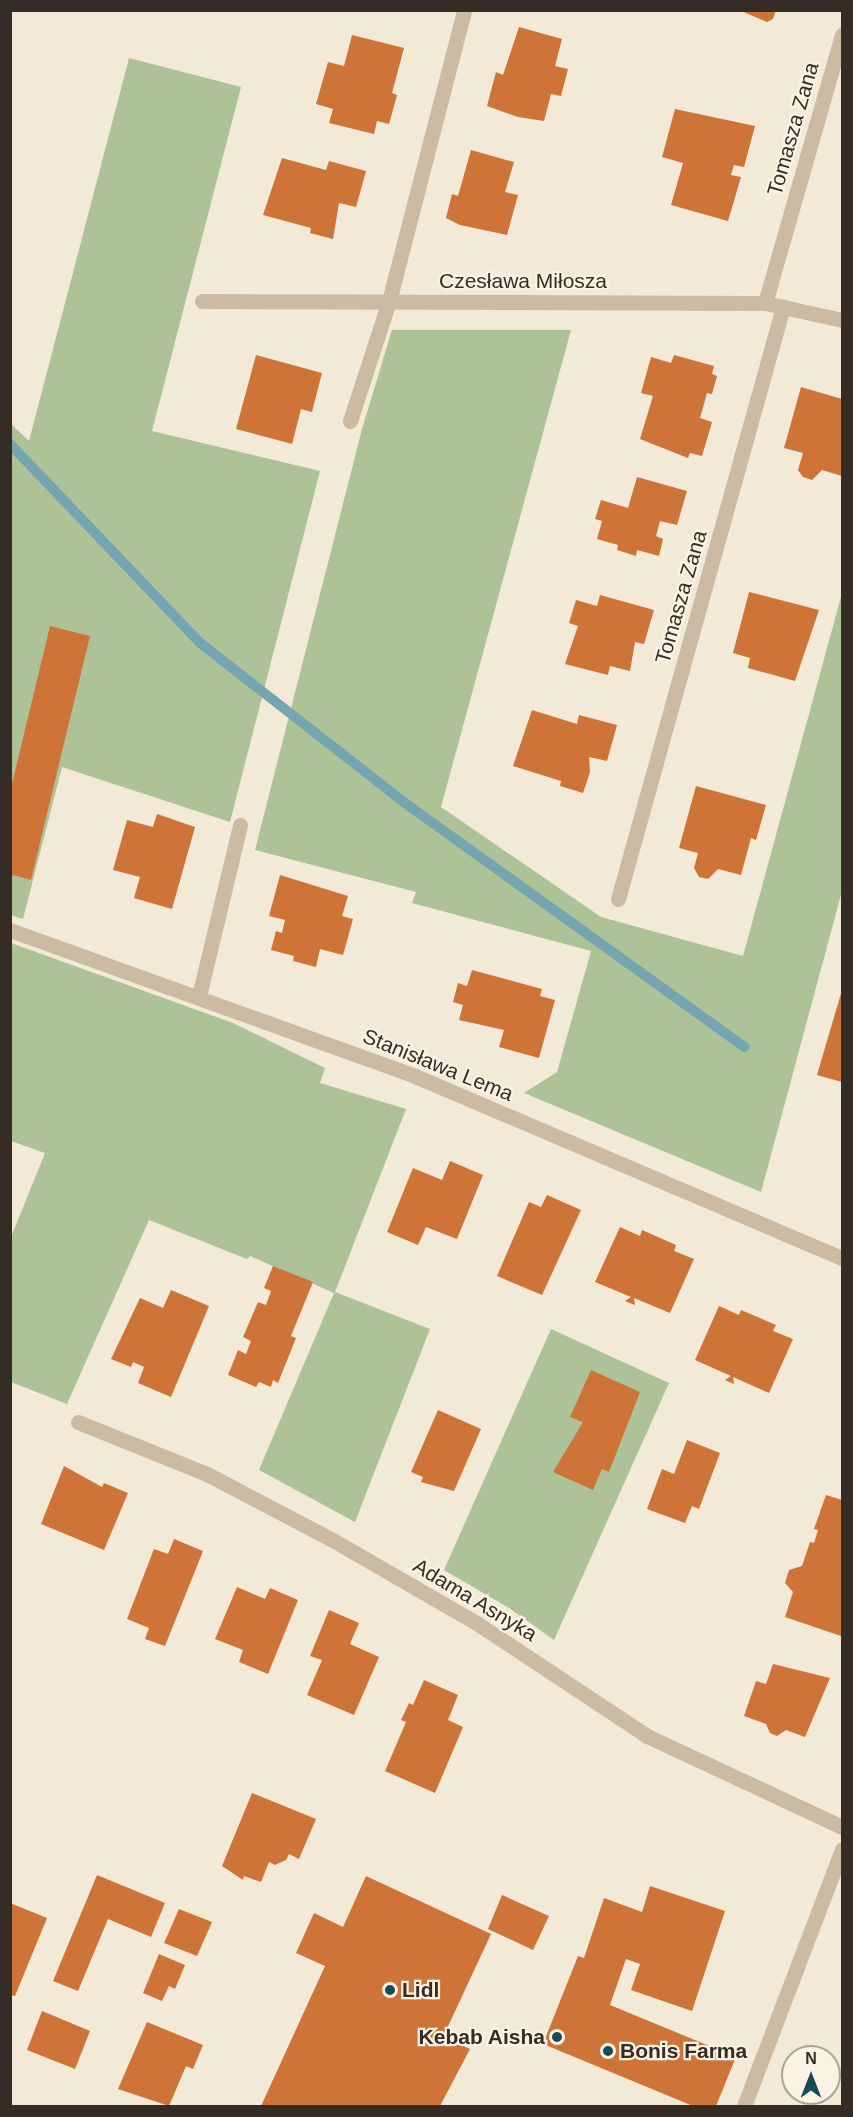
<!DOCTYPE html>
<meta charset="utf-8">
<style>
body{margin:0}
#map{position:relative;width:853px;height:2117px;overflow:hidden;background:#f2e9d7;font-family:Arial,sans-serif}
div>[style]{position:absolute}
.green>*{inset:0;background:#adc296}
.stream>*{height:10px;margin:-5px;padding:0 5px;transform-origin:5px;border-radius:5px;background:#74a5b1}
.building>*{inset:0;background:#ce7439}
.street>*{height:15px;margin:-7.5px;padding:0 7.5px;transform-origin:7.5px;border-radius:7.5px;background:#cbbba2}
.dots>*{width:16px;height:16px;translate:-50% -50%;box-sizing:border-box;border:3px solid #faf3e3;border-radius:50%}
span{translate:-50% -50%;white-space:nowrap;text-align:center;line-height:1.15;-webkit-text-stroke:4.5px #faf3e3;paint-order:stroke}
.street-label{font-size:21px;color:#352c25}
.poi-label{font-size:21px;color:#352c25;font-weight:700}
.left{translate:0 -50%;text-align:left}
.right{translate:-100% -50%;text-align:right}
.frame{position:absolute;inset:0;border:12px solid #352c25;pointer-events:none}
.north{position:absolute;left:781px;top:2045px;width:60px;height:60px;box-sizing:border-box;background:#faf3e3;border:2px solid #aba397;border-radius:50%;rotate:0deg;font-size:16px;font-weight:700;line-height:24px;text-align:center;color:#352c25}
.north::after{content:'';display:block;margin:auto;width:21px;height:27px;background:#184b59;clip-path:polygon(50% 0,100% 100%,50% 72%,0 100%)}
</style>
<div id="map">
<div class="green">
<div style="clip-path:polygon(129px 58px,241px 87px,152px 431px,320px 471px,230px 822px,62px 767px,23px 919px,10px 915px,10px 423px,29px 441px)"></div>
<div style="clip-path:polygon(392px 330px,571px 330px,441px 807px,601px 917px,743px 956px,842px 593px,842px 891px,761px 1192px,524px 1093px,557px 1072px,591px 951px,412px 903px,416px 892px,255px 850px,362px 429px)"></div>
<div style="clip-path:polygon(11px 943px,233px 1023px,325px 1068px,320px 1083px,406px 1109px,335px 1292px,430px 1329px,355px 1522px,259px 1470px,334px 1293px,250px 1256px,247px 1259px,149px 1220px,67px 1404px,11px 1382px,11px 1237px,45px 1153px,11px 1141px)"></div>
<div style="clip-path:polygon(551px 1329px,669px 1383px,554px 1640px,509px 1608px,444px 1570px)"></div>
</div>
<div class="stream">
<div style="left:10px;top:444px;width:274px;rotate:46.3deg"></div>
<div style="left:199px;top:642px;width:261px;rotate:38deg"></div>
<div style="left:405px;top:803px;width:418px;rotate:35.7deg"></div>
</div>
<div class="building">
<div style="clip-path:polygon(739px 10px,776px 10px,773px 19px,767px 22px)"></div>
<div style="clip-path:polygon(519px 27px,562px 39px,555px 66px,568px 69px,561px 96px,551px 94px,544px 121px,518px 117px,487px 106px,496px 72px,503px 75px)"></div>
<div style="clip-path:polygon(352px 35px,404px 48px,392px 93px,397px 95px,389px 124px,377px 121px,374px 134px,329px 123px,333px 109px,316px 104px,328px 62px,344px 66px)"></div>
<div style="clip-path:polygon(675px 109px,755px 126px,744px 167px,734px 165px,731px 175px,741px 177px,728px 221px,671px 205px,683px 163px,662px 157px)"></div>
<div style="clip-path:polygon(471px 150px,514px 162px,505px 192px,518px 195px,507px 235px,460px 225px,446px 218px,452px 194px,458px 196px)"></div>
<div style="clip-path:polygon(282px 158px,326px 170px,329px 161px,366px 171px,356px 207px,339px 203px,333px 239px,310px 233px,311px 228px,263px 215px)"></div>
<div style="clip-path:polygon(256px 355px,322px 373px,312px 412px,301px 409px,292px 444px,236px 429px)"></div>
<div style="clip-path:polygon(674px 355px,714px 366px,712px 374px,717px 376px,712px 394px,707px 393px,700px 418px,712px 422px,702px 456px,690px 453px,688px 458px,640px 439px,653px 396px,641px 393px,651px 357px,671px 363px)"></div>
<div style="clip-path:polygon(801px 387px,842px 399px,842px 476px,822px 470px,812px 480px,803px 477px,798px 470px,803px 453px,784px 448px)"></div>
<div style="clip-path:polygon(637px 477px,687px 491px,677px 525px,660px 521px,656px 536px,663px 539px,659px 556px,637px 550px,636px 556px,617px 550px,618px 545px,597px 539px,602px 521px,595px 519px,601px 500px,628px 508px)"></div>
<div style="clip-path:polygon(749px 592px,819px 610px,795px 681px,748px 668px,750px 658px,733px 653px)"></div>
<div style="clip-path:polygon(600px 595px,654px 610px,644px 644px,635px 642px,630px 671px,610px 666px,608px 675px,565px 664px,578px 626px,569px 623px,576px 600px,597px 606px)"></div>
<div style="clip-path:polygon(50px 626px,90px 636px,31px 880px,13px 875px,10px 881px,10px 792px)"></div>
<div style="clip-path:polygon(532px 710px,577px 724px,579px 715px,617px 725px,607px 761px,589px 757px,590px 772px,583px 793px,560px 786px,561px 781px,513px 766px)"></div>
<div style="clip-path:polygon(696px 786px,766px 805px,756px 840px,751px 838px,741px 875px,718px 869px,708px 879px,699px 877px,694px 868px,698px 853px,679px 848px)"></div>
<div style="clip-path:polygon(157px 814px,195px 827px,172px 909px,134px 898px,140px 877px,113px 870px,127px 820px,153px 827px)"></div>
<div style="clip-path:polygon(280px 875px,348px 896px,342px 916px,353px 919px,343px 955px,320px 949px,316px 967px,293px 961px,294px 956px,271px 950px,276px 931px,282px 933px,285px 920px,269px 916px)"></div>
<div style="clip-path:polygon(472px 970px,542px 989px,540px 996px,555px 1000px,539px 1058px,499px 1047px,504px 1030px,459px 1020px,463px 1005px,453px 1002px,458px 983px,467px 986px)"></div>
<div style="clip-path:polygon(842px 990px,842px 1082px,817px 1075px)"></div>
<div style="clip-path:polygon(450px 1161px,483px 1175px,457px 1239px,426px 1227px,418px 1245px,387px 1232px,413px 1168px,442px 1180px)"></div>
<div style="clip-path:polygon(547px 1195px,581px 1210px,542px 1295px,497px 1276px,529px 1202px,541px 1207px)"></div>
<div style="clip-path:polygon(620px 1227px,640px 1236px,642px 1230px,676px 1245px,674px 1251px,694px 1259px,670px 1313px,634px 1298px,635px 1305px,625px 1301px,631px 1297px,595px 1282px)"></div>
<div style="clip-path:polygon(273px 1266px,313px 1282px,291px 1336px,296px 1338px,278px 1383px,273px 1380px,271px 1387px,259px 1382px,256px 1387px,228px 1375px,238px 1350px,246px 1354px,251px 1341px,243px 1337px,258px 1302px,266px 1305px,271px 1291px,264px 1288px)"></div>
<div style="clip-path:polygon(171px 1290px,209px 1306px,171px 1397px,138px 1383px,144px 1367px,133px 1362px,131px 1367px,111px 1359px,140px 1298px,163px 1308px)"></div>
<div style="clip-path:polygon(719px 1306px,739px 1315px,741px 1310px,776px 1325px,773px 1331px,793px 1339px,769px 1393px,733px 1377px,734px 1384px,725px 1380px,731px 1376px,695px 1360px)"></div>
<div style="clip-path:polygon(591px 1370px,640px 1392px,609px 1472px,602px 1469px,593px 1490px,553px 1472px,583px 1422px,570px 1417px)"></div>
<div style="clip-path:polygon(438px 1410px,481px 1429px,454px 1491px,421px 1482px,423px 1477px,411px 1472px)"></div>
<div style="clip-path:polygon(687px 1440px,720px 1453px,699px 1509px,692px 1506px,685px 1523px,647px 1509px,662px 1469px,674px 1474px)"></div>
<div style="clip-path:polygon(64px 1466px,102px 1487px,104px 1483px,128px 1493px,104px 1550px,41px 1524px)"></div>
<div style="clip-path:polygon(826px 1495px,842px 1500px,841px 1636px,785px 1617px,793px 1592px,785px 1583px,789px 1570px,802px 1566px,810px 1542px,814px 1543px,818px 1530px,814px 1529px)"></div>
<div style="clip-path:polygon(174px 1539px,203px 1551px,165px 1646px,145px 1639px,149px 1628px,127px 1619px,154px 1549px,168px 1554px)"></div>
<div style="clip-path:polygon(237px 1587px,265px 1599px,270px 1588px,298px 1600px,268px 1674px,239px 1662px,243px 1650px,215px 1639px)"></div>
<div style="clip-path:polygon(329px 1610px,359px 1623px,350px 1644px,379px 1657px,354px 1715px,307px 1695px,322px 1660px,310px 1656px)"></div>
<div style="clip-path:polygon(773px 1664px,830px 1678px,805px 1737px,786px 1730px,777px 1736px,770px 1733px,766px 1724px,744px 1716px,756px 1681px,766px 1684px)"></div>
<div style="clip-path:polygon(424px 1680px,458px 1695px,448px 1720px,463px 1727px,435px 1793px,385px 1771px,406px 1722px,401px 1720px,409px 1703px,413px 1705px)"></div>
<div style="clip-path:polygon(252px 1793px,316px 1819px,299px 1859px,289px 1854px,286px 1860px,275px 1865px,269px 1862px,261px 1882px,244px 1876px,243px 1880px,222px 1866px)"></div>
<div style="clip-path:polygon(97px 1875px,165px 1903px,151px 1937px,108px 1919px,78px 1991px,53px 1981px)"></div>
<div style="clip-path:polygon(366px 1876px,491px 1934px,443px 2037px,470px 2049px,440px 2106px,261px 2106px,325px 1966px,296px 1953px,314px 1913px,343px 1927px)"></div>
<div style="clip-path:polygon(650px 1886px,725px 1911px,692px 2011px,631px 1990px,640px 1964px,626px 1959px,610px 2005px,736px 2057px,716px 2106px,693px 2106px,543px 2044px,578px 1956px,584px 1958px,604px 1898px,642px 1912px)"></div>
<div style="clip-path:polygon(502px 1895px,549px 1916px,533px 1950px,488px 1929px)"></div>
<div style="clip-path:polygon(10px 1903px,47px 1918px,15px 1996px,10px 1995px)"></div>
<div style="clip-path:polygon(179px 1909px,212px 1922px,197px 1956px,164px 1943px)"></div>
<div style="clip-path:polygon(159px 1954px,185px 1965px,175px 1989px,169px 1986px,162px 2001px,143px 1993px)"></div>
<div style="clip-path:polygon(42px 2011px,90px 2031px,75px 2069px,27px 2050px)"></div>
<div style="clip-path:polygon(147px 2022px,203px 2045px,193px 2069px,186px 2066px,169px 2106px,118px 2089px)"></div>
</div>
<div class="street">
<div style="left:202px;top:301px;width:563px;rotate:0.2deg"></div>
<div style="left:765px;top:303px;width:79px;rotate:12.4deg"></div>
<div style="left:765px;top:303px;width:279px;rotate:-74deg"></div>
<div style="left:350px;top:421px;width:126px;rotate:-72deg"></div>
<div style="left:389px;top:301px;width:301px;rotate:-75.5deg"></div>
<div style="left:618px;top:899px;width:615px;rotate:-74.43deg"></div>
<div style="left:10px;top:930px;width:431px;rotate:19.8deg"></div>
<div style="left:415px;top:1076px;width:464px;rotate:23.1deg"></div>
<div style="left:199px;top:996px;width:176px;rotate:-76.5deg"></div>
<div style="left:78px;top:1422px;width:139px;rotate:22deg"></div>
<div style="left:207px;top:1474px;width:140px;rotate:27.7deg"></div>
<div style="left:331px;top:1539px;width:170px;rotate:30deg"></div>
<div style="left:478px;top:1624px;width:203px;rotate:33.5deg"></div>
<div style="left:647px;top:1736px;width:215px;rotate:25deg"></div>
<div style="left:744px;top:2106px;width:275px;rotate:-69.1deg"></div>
</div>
<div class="dots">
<div style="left:390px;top:1990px;background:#184b59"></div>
<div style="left:557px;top:2037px;background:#184b59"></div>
<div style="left:608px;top:2051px;background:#184b59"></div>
</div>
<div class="street-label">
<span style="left:793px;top:129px;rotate:-74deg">Tomasza Zana</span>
<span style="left:523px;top:281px">Czesława Miłosza</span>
<span style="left:681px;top:597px;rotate:-74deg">Tomasza Zana</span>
<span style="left:438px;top:1065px;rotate:22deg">Stanisława Lema</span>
<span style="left:475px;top:1600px;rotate:31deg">Adama Asnyka</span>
</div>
<div class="poi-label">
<span class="left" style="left:402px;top:1990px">Lidl</span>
<span class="right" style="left:545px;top:2037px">Kebab Aisha</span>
<span class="left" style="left:620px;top:2051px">Bonis Farma</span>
</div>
<div class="frame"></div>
<div class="north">N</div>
</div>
